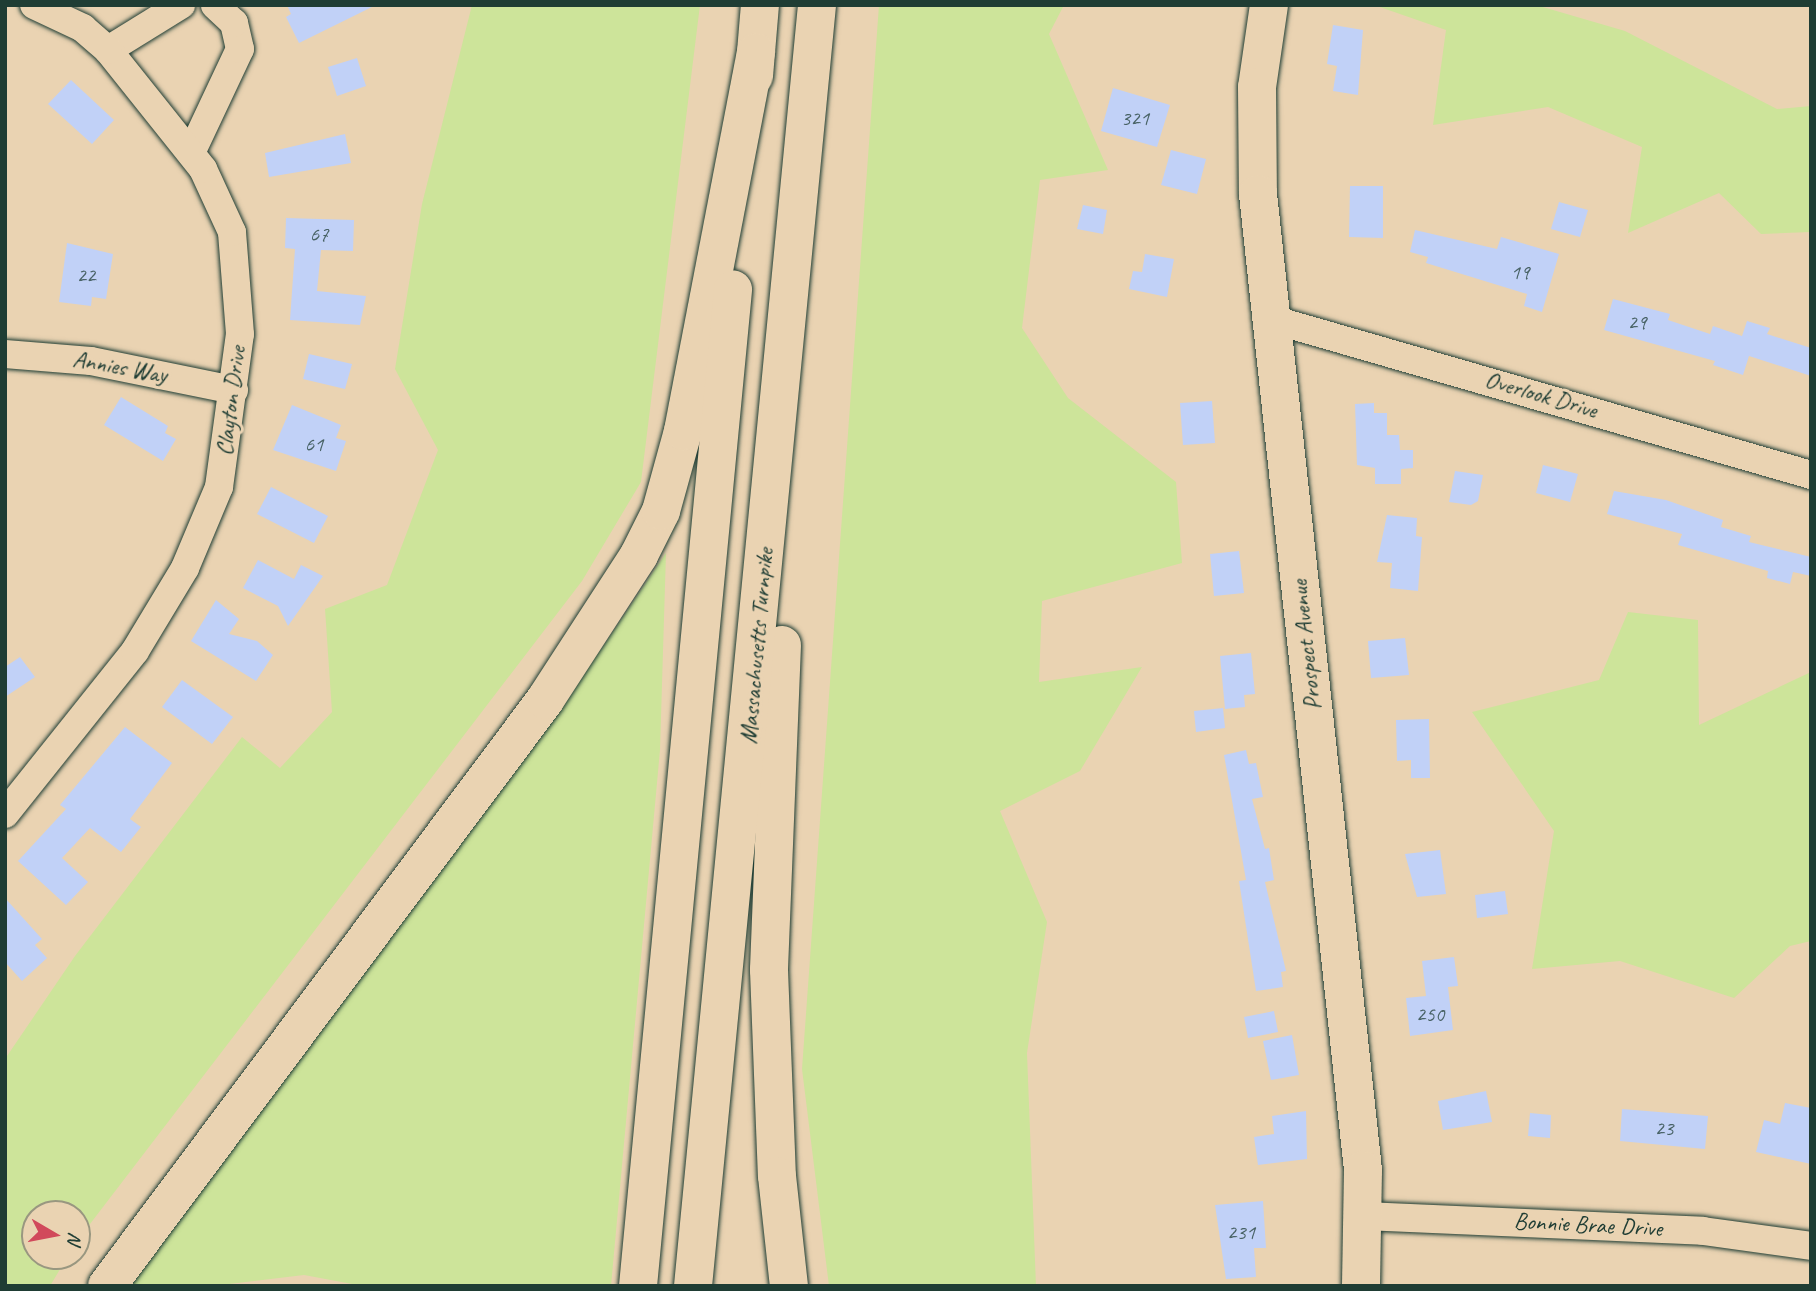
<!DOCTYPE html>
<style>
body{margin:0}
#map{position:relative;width:1816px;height:1291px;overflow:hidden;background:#ead3b2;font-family:Caveat,sans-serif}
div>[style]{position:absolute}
.green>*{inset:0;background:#cde49a}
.building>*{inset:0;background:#c1d1f7}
.roads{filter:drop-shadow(0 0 2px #1f3d34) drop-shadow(0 0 2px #1f3d34)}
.street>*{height:28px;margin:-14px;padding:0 14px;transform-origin:14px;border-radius:14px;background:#ead3b2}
.secondary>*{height:38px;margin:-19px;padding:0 19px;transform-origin:19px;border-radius:19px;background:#ead3b2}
.highway>*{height:38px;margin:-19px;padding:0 19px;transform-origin:19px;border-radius:19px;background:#ead3b2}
span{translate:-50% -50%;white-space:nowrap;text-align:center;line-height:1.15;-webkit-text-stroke:6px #ead3b2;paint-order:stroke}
.number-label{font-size:21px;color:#486265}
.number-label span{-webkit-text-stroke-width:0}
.street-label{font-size:24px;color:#1f3d34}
.frame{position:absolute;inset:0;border:7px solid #1f3d34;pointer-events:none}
.north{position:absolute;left:21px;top:1200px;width:70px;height:70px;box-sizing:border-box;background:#ead3b2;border:2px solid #999780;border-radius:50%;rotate:100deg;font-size:19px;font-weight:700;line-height:28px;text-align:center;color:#1f3d34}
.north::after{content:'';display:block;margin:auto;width:24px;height:32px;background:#d1495b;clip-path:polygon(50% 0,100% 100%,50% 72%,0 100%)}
</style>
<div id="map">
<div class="green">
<div style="clip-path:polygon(472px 5px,700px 5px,641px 482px,582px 581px,77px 1241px,77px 1214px,35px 1214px,35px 1256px,68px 1256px,50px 1286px,5px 1286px,5px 1059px,75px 956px,242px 737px,280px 768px,332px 712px,325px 609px,387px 585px,438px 450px,395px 369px,422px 204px)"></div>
<div style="clip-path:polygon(879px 5px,1064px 5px,1049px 34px,1108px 170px,1040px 180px,1022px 328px,1068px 398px,1176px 482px,1182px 563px,1042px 601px,1039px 682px,1142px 667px,1080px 771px,1000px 811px,1047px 922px,1027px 1053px,1036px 1286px,829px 1286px,802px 1069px)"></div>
<div style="clip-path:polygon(1374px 5px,1536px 5px,1625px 31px,1777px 109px,1811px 106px,1811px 232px,1761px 234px,1719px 193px,1628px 233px,1642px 147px,1548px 107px,1433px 125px,1446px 30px)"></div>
<div style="clip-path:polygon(666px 553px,660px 750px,611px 1286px,363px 1286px,304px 1275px,213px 1286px,125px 1286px,602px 648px)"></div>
<div style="clip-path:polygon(1628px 612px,1698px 620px,1699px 725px,1811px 672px,1811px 941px,1790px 946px,1734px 998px,1620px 961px,1532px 969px,1554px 831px,1472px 712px,1599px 680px)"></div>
</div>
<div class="building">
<div style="clip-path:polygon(287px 5px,376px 5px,299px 43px,286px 17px,291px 14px)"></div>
<div style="clip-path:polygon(1333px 25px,1363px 30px,1358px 95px,1333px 91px,1337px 66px,1327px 64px)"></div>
<div style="clip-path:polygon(357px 58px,366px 86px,337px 96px,328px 67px)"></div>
<div style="clip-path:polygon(71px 80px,114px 120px,92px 144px,48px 104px)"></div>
<div style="clip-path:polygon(1113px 88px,1170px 105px,1157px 147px,1101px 131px)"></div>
<div style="clip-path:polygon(345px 134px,351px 163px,269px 177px,265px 153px)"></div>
<div style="clip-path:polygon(1171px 150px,1206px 159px,1197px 194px,1161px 185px)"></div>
<div style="clip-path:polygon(1350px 186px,1383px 186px,1383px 238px,1349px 237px)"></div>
<div style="clip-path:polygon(1559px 202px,1588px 210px,1580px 237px,1551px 229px)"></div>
<div style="clip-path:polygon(1083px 205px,1107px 210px,1103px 234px,1077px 229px)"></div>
<div style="clip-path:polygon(286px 218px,354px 220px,353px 251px,321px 250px,317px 291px,366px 296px,360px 325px,290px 320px,295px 249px,285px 248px)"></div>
<div style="clip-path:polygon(1415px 230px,1497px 249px,1501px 237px,1559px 254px,1542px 312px,1524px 306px,1527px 294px,1426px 263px,1428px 257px,1410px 252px)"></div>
<div style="clip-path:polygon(67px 243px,113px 254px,106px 299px,92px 297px,91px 306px,59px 302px)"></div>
<div style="clip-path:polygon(1145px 254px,1174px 259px,1167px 297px,1129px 289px,1133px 271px,1142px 272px)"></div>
<div style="clip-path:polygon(1613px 299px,1670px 314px,1668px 320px,1710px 334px,1713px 326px,1742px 336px,1747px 321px,1770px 328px,1767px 334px,1811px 348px,1811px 376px,1749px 356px,1743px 375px,1713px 365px,1715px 361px,1604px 330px)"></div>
<div style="clip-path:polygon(309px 354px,352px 364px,345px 389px,303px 379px)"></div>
<div style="clip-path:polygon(121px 397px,168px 426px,165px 433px,176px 439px,163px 461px,104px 425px)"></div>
<div style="clip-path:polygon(1212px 401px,1215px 443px,1183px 445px,1180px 403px)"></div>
<div style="clip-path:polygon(1374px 403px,1374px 413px,1387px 413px,1387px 435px,1399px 435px,1400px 450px,1413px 450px,1413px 468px,1401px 469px,1401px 484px,1375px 484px,1375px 468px,1357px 465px,1355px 404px)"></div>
<div style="clip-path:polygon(292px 405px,341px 425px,336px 438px,346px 441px,336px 471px,273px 450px)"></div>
<div style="clip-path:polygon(1543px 465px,1578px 474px,1570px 502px,1536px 493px)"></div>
<div style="clip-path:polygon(1455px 471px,1483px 475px,1478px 501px,1471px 505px,1449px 502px)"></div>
<div style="clip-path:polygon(271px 487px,328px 516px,314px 543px,257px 514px)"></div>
<div style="clip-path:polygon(1614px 491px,1666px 500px,1723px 520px,1721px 527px,1751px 536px,1749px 542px,1811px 557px,1811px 576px,1793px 572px,1790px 584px,1767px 578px,1768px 571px,1678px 545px,1682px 534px,1607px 514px)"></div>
<div style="clip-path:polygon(1387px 515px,1417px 518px,1416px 536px,1422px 537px,1418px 591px,1390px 588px,1392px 563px,1377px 562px)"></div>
<div style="clip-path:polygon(1239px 551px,1244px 593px,1214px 596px,1210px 554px)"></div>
<div style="clip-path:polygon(258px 560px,294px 579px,301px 565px,323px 576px,288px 626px,278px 606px,243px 588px)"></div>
<div style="clip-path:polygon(216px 600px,239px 619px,229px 634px,257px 641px,273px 655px,256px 681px,191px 641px)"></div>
<div style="clip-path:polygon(1405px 638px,1409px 675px,1371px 678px,1368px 641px)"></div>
<div style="clip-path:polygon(1251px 653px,1255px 694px,1244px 695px,1245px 707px,1225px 709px,1220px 656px)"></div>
<div style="clip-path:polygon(20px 657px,35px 677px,5px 697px,5px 667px)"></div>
<div style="clip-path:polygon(182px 680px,233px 717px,212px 744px,162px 707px)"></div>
<div style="clip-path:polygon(1223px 708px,1225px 728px,1196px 732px,1194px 711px)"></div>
<div style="clip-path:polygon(1429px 719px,1430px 778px,1411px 778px,1411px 760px,1397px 761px,1396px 720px)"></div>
<div style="clip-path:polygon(125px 727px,172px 763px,130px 819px,141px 827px,121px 852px,90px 828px,62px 858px,88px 882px,66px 905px,18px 861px,66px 809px,60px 805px)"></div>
<div style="clip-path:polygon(1246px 750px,1249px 764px,1256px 763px,1263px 797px,1252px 799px,1265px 849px,1269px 848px,1274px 880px,1265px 882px,1286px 971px,1281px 972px,1283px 987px,1256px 991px,1239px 881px,1246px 880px,1224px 755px)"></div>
<div style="clip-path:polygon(1440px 850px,1446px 894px,1417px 897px,1405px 854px)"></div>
<div style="clip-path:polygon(1505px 891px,1508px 914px,1477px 918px,1475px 895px)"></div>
<div style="clip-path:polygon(5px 898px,42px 939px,35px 945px,47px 958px,22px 981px,5px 962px)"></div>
<div style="clip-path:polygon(1454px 957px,1458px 986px,1448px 987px,1453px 1030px,1410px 1036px,1406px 998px,1426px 996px,1422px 961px)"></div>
<div style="clip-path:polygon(1274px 1011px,1278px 1032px,1248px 1038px,1244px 1017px)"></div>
<div style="clip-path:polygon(1292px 1035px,1299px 1075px,1271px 1080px,1263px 1041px)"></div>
<div style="clip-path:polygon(1486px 1091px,1492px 1122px,1443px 1130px,1438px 1101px)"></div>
<div style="clip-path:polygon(1785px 1103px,1811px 1108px,1811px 1164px,1756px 1152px,1764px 1120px,1780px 1124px)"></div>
<div style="clip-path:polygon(1622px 1109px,1708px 1116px,1705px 1149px,1620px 1141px)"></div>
<div style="clip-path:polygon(1306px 1111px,1307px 1159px,1258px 1165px,1254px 1137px,1274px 1134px,1272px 1116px)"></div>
<div style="clip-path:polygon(1530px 1113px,1551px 1115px,1550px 1138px,1528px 1136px)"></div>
<div style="clip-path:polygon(1263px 1201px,1266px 1248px,1254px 1248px,1256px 1277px,1226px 1279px,1215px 1205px)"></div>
</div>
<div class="roads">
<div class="street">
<div style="left:108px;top:50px;width:86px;rotate:-31.7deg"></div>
<div style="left:191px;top:153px;width:115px;rotate:-64.8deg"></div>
<div style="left:240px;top:49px;width:27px;rotate:-103deg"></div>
<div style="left:234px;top:23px;width:26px;rotate:-137deg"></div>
<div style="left:1271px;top:319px;width:562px;rotate:16.11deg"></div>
<div style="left:5px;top:354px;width:86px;rotate:4.7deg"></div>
<div style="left:91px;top:361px;width:146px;rotate:11.5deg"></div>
<div style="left:5px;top:814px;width:208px;rotate:-51.4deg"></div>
<div style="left:135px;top:651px;width:97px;rotate:-58.9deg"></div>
<div style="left:185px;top:568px;width:88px;rotate:-67.2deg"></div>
<div style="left:219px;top:487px;width:154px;rotate:-82.2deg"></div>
<div style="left:240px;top:334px;width:102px;rotate:-94.5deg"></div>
<div style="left:232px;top:232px;width:69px;rotate:-114.7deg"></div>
<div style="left:203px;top:169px;width:152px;rotate:-128.6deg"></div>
<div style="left:108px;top:50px;width:33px;rotate:-139deg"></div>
<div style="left:83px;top:28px;width:54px;rotate:-154.9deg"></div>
<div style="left:1364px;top:1216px;width:339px;rotate:2.5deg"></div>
<div style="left:1703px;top:1231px;width:109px;rotate:7.9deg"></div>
</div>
<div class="secondary">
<div style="left:1269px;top:5px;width:83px;rotate:98.3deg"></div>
<div style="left:1257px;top:87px;width:107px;rotate:89.5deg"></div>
<div style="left:1258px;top:194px;width:982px;rotate:83.86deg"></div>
<div style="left:1363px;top:1170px;width:116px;rotate:91deg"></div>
</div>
<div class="highway">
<div style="left:754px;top:76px;width:71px;rotate:-85.2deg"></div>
<div style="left:782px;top:645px;width:325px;rotate:92.3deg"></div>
<div style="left:769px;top:970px;width:206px;rotate:87.8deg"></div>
<div style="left:777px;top:1176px;width:111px;rotate:83.8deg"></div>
<div style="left:107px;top:1286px;width:732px;rotate:-53.22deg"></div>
<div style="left:545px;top:700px;width:173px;rotate:-57deg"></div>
<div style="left:639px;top:555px;width:49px;rotate:-63.4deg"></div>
<div style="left:661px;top:511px;width:83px;rotate:-74.6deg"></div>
<div style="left:683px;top:431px;width:386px;rotate:-79.1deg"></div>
<div style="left:638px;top:1286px;width:1001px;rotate:-84.55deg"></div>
<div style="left:693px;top:1286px;width:1287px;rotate:-84.47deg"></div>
</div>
</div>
<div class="number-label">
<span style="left:1135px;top:118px">321</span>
<span style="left:319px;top:234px">67</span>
<span style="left:1520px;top:272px">19</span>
<span style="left:86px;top:275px">22</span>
<span style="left:1637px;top:322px">29</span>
<span style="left:314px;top:444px">61</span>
<span style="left:1430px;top:1014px">250</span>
<span style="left:1664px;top:1128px">23</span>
<span style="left:1241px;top:1232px">231</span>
</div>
<div class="street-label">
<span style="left:120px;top:367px;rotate:10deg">Annies Way</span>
<span style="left:1541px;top:395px;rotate:16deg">Overlook Drive</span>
<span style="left:231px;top:401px;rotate:-83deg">Clayton Drive</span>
<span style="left:1306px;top:645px;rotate:-96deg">Prospect Avenue</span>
<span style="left:757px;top:646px;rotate:-85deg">Massachusetts Turnpike</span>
<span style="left:1588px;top:1225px;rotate:3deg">Bonnie Brae Drive</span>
</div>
<div class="frame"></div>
<div class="north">N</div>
</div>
